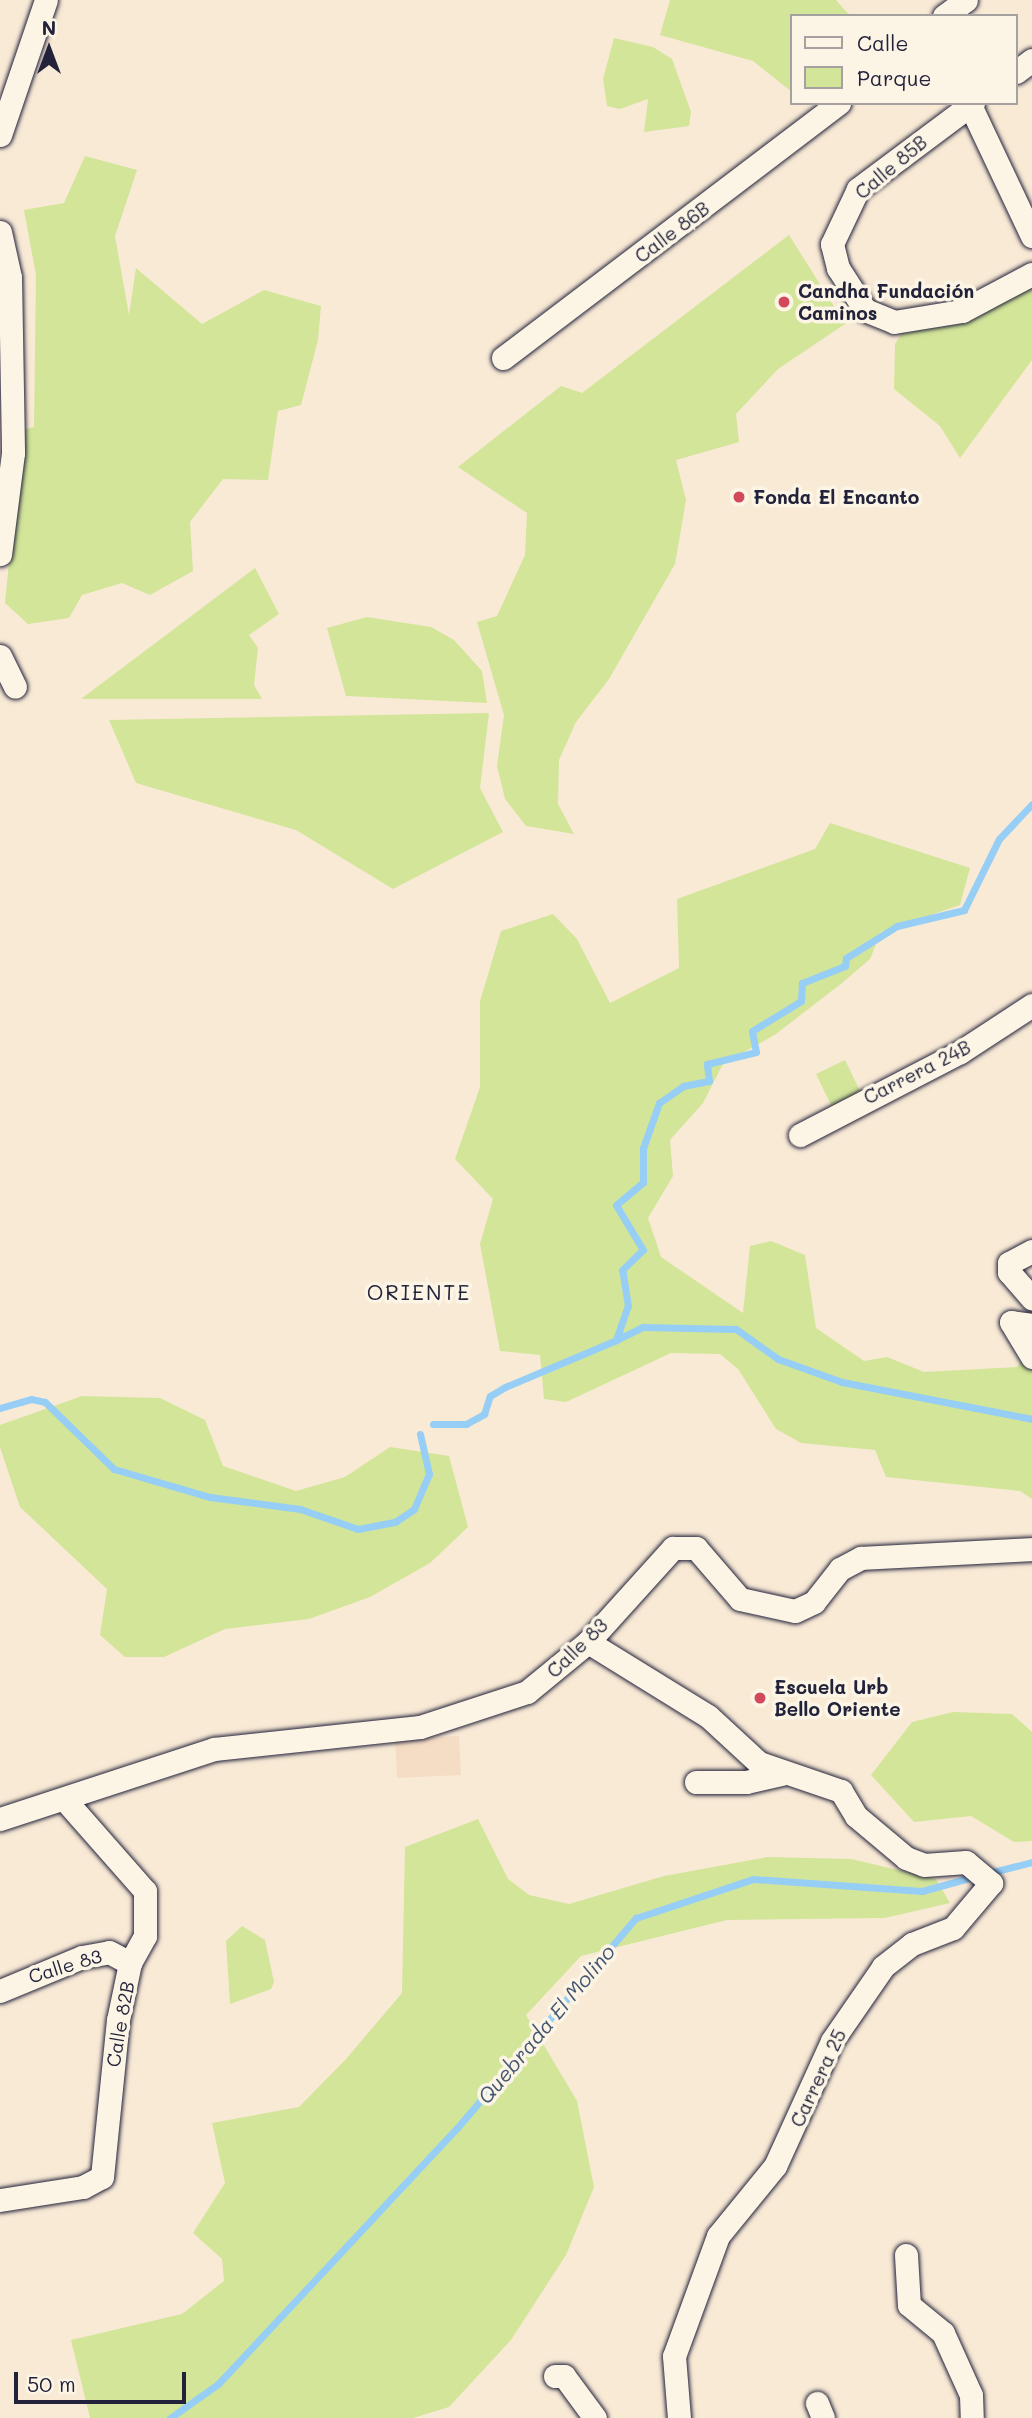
<!DOCTYPE html>
<meta charset="utf-8">
<style>
body{margin:0}
#map{position:relative;width:1032px;height:2418px;overflow:hidden;background:#f9ead6;font-family:Mali,sans-serif}
div>[style]{position:absolute}
.built>*{inset:0;background:#f5ddc5}
.green>*{inset:0;background:#d3e599}
.stream>*{height:7px;margin:-3.5px;padding:0 3.5px;transform-origin:3.5px;border-radius:3.5px;background:#96cef5}
.roads{filter:drop-shadow(0 0 2px #22223b) drop-shadow(0 0 2px #22223b)}
.minor>*{height:23px;margin:-11.5px;padding:0 11.5px;transform-origin:11.5px;border-radius:11.5px;background:#fcf5e5}
.dots>*{width:19px;height:19px;translate:-50% -50%;box-sizing:border-box;border:4px solid #fcf5e5;border-radius:50%}
span{translate:-50% -50%;white-space:nowrap;text-align:center;line-height:1.15;-webkit-text-stroke:7px #fcf5e5;paint-order:stroke}
.street-label{font-size:19px;color:#22223b}
.poi-label{font-size:19px;color:#22223b;font-weight:700}
.left{translate:0 -50%;text-align:left}
.neighbourhood-label{font-size:21px;color:#22223b;letter-spacing:2px}
.water-label{font-size:21px;color:#455673;font-style:italic}
.legend{position:absolute;left:790px;top:14px;width:228px;height:91px;box-sizing:border-box;background:#fcf5e5;border:2px solid #a5a1a1;margin:0;padding:9px 12px;list-style:none;font-size:21px;color:#22223b}
.legend li{display:flex;align-items:center;gap:14px;height:35px}
.legend b{width:35px;border:2px solid #a5a1a1}
.north{position:absolute;left:14px;top:14px;width:70px;height:70px;-webkit-text-stroke:5px #fcf5e5;paint-order:stroke;rotate:0deg;font-size:19px;font-weight:700;line-height:28px;text-align:center;color:#22223b}
.north::after{content:'';display:block;margin:auto;width:24px;height:32px;background:#22223b;clip-path:polygon(50% 0,100% 100%,50% 72%,0 100%)}
.scale{position:absolute;left:14px;top:2372px;width:172px;height:32px;box-sizing:border-box;border:4px solid #22223b;border-top:0;padding-left:9px;font-size:21px;line-height:24px;white-space:nowrap;color:#22223b;-webkit-text-stroke:5px #fcf5e5;paint-order:stroke}
</style>
<div id="map">
<div class="built">
<div style="clip-path:polygon(459px 1736px,461px 1775px,397px 1778px,395px 1739px)"></div>
</div>
<div class="green">
<div style="clip-path:polygon(670px 0,836px 0,850px 16px,792px 16px,792px 92px,753px 61px,660px 35px)"></div>
<div style="clip-path:polygon(614px 38px,653px 47px,672px 59px,691px 112px,689px 126px,644px 132px,648px 99px,620px 109px,607px 106px,603px 79px)"></div>
<div style="clip-path:polygon(85px 156px,137px 170px,115px 236px,129px 315px,136px 268px,202px 324px,264px 290px,321px 306px,318px 340px,301px 405px,278px 411px,268px 480px,223px 479px,190px 522px,193px 571px,150px 595px,122px 583px,82px 595px,69px 618px,28px 624px,5px 603px,22px 430px,34px 427px,36px 275px,24px 210px,64px 203px)"></div>
<div style="clip-path:polygon(789px 235px,845px 324px,778px 369px,736px 414px,739px 442px,676px 460px,686px 500px,675px 564px,609px 679px,576px 722px,559px 760px,558px 804px,574px 834px,526px 826px,505px 799px,497px 766px,504px 715px,477px 622px,497px 616px,525px 555px,527px 513px,458px 467px,561px 386px,582px 393px)"></div>
<div style="clip-path:polygon(1032px 286px,1032px 360px,960px 458px,940px 426px,894px 389px,895px 344px,911px 318px)"></div>
<div style="clip-path:polygon(255px 568px,279px 614px,249px 635px,258px 648px,254px 685px,262px 699px,81px 699px)"></div>
<div style="clip-path:polygon(367px 617px,431px 627px,454px 640px,482px 671px,487px 703px,346px 696px,327px 628px)"></div>
<div style="clip-path:polygon(489px 713px,480px 788px,503px 832px,393px 889px,296px 830px,136px 783px,109px 720px)"></div>
<div style="clip-path:polygon(830px 823px,970px 868px,960px 905px,881px 932px,870px 959px,842px 983px,776px 1034px,723px 1064px,703px 1103px,670px 1140px,673px 1176px,648px 1218px,661px 1257px,743px 1313px,750px 1246px,771px 1241px,805px 1255px,816px 1328px,864px 1361px,887px 1357px,924px 1372px,1017px 1367px,1032px 1345px,1032px 1499px,1020px 1491px,886px 1477px,875px 1450px,801px 1443px,776px 1429px,738px 1369px,720px 1354px,671px 1353px,566px 1402px,544px 1399px,540px 1355px,500px 1351px,480px 1244px,493px 1199px,455px 1159px,480px 1087px,480px 1001px,501px 931px,553px 914px,577px 939px,610px 1003px,679px 968px,677px 899px,815px 849px)"></div>
<div style="clip-path:polygon(845px 1060px,861px 1093px,832px 1107px,816px 1074px)"></div>
<div style="clip-path:polygon(82px 1396px,160px 1398px,205px 1420px,223px 1466px,296px 1491px,345px 1477px,390px 1447px,449px 1456px,468px 1527px,430px 1563px,370px 1597px,309px 1619px,225px 1629px,164px 1657px,125px 1657px,100px 1635px,107px 1589px,20px 1507px,0 1447px,0 1425px)"></div>
<div style="clip-path:polygon(953px 1712px,1012px 1714px,1032px 1732px,1032px 1841px,1014px 1842px,971px 1816px,914px 1822px,871px 1775px,912px 1722px)"></div>
<div style="clip-path:polygon(478px 1819px,508px 1879px,529px 1895px,569px 1904px,664px 1876px,768px 1857px,851px 1859px,936px 1879px,950px 1903px,885px 1918px,727px 1920px,581px 1956px,526px 2015px,577px 2101px,594px 2187px,566px 2255px,511px 2340px,449px 2407px,413px 2418px,90px 2418px,71px 2340px,182px 2314px,224px 2281px,222px 2259px,193px 2233px,225px 2183px,212px 2123px,299px 2107px,346px 2059px,402px 1993px,405px 1847px)"></div>
<div style="clip-path:polygon(242px 1926px,265px 1940px,274px 1982px,271px 1989px,230px 2004px,226px 1941px)"></div>
</div>
<div class="stream">
<div style="left:616px;top:1340px;width:30px;rotate:-26deg"></div>
<div style="left:643px;top:1327px;width:93px;rotate:1.2deg"></div>
<div style="left:736px;top:1329px;width:52px;rotate:35.5deg"></div>
<div style="left:778px;top:1359px;width:68px;rotate:19.8deg"></div>
<div style="left:842px;top:1382px;width:194px;rotate:11deg"></div>
<div style="left:0;top:1408px;width:32px;rotate:-16deg"></div>
<div style="left:31px;top:1399px;width:14px;rotate:12deg"></div>
<div style="left:45px;top:1402px;width:96px;rotate:44.2deg"></div>
<div style="left:114px;top:1469px;width:100px;rotate:16.3deg"></div>
<div style="left:210px;top:1497px;width:91px;rotate:7.6deg"></div>
<div style="left:300px;top:1509px;width:61px;rotate:19deg"></div>
<div style="left:358px;top:1529px;width:38px;rotate:-11deg"></div>
<div style="left:395px;top:1522px;width:23px;rotate:-34deg"></div>
<div style="left:414px;top:1509px;width:38px;rotate:-67deg"></div>
<div style="left:429px;top:1474px;width:41px;rotate:-102.7deg"></div>
<div style="left:433px;top:1424px;width:33px"></div>
<div style="left:466px;top:1424px;width:21px;rotate:-29deg"></div>
<div style="left:484px;top:1414px;width:19px;rotate:-72deg"></div>
<div style="left:490px;top:1396px;width:17px;rotate:-31deg"></div>
<div style="left:505px;top:1387px;width:121px;rotate:-22.9deg"></div>
<div style="left:616px;top:1340px;width:36px;rotate:-71deg"></div>
<div style="left:628px;top:1306px;width:36px;rotate:-99deg"></div>
<div style="left:622px;top:1270px;width:29px;rotate:-44deg"></div>
<div style="left:643px;top:1250px;width:52px;rotate:-121deg"></div>
<div style="left:616px;top:1205px;width:35px;rotate:-40deg"></div>
<div style="left:643px;top:1182px;width:34px;rotate:-90deg"></div>
<div style="left:643px;top:1148px;width:48px;rotate:-70.4deg"></div>
<div style="left:659px;top:1103px;width:29px;rotate:-35deg"></div>
<div style="left:683px;top:1086px;width:26px;rotate:-11deg"></div>
<div style="left:709px;top:1081px;width:17px;rotate:-97deg"></div>
<div style="left:707px;top:1064px;width:50px;rotate:-13.8deg"></div>
<div style="left:756px;top:1052px;width:21px;rotate:-101deg"></div>
<div style="left:752px;top:1031px;width:57px;rotate:-31.5deg"></div>
<div style="left:801px;top:1001px;width:18px;rotate:-87deg"></div>
<div style="left:802px;top:983px;width:46px;rotate:-21.6deg"></div>
<div style="left:845px;top:966px;width:8px;rotate:-83deg"></div>
<div style="left:846px;top:958px;width:60px;rotate:-32.1deg"></div>
<div style="left:897px;top:926px;width:69px;rotate:-13.4deg"></div>
<div style="left:964px;top:910px;width:79px;rotate:-63.8deg"></div>
<div style="left:999px;top:839px;width:48px;rotate:-46.7deg"></div>
<div style="left:989px;top:1873px;width:44px;rotate:-14.3deg"></div>
<div style="left:170px;top:2418px;width:59px;rotate:-35.3deg"></div>
<div style="left:218px;top:2384px;width:350px;rotate:-47deg"></div>
<div style="left:457px;top:2128px;width:276px;rotate:-49.6deg"></div>
<div style="left:636px;top:1918px;width:123px;rotate:-18.4deg"></div>
<div style="left:753px;top:1879px;width:169px;rotate:4.1deg"></div>
<div style="left:922px;top:1891px;width:57px;rotate:-15.3deg"></div>
</div>
<div class="roads">
<div class="minor">
<div style="left:944px;top:16px;width:27px;rotate:-36deg"></div>
<div style="left:1016px;top:72px;width:20px;rotate:-37deg"></div>
<div style="left:973px;top:103px;width:144px;rotate:143.2deg"></div>
<div style="left:858px;top:189px;width:61px;rotate:115.3deg"></div>
<div style="left:832px;top:244px;width:25px;rotate:76deg"></div>
<div style="left:838px;top:268px;width:50px;rotate:57.3deg"></div>
<div style="left:865px;top:310px;width:31px;rotate:22deg"></div>
<div style="left:894px;top:322px;width:69px;rotate:-9.2deg"></div>
<div style="left:962px;top:311px;width:79px;rotate:-27.9deg"></div>
<div style="left:970px;top:105px;width:145px;rotate:64.7deg"></div>
<div style="left:0;top:135px;width:143px;rotate:-71.2deg"></div>
<div style="left:0;top:232px;width:46px;rotate:77.5deg"></div>
<div style="left:10px;top:277px;width:176px;rotate:89deg"></div>
<div style="left:13px;top:453px;width:102px;rotate:97.3deg"></div>
<div style="left:503px;top:358px;width:422px;rotate:-37.2deg"></div>
<div style="left:0;top:656px;width:34px;rotate:64deg"></div>
<div style="left:800px;top:1135px;width:180px;rotate:-27.4deg"></div>
<div style="left:960px;top:1052px;width:86px;rotate:-33.1deg"></div>
<div style="left:1032px;top:1251px;width:26px;rotate:152deg"></div>
<div style="left:1009px;top:1263px;width:9px;rotate:90deg"></div>
<div style="left:1009px;top:1272px;width:35px;rotate:49deg"></div>
<div style="left:1032px;top:1325px;width:21px;rotate:-172deg"></div>
<div style="left:1011px;top:1322px;width:41px;rotate:59deg"></div>
<div style="left:588px;top:1642px;width:141px;rotate:31.7deg"></div>
<div style="left:708px;top:1716px;width:69px;rotate:42.7deg"></div>
<div style="left:759px;top:1763px;width:87px;rotate:18.9deg"></div>
<div style="left:841px;top:1791px;width:29px;rotate:59deg"></div>
<div style="left:856px;top:1816px;width:65px;rotate:40deg"></div>
<div style="left:906px;top:1858px;width:19px;rotate:21deg"></div>
<div style="left:924px;top:1865px;width:42px;rotate:-4.1deg"></div>
<div style="left:966px;top:1862px;width:33px;rotate:40deg"></div>
<div style="left:991px;top:1883px;width:59px;rotate:130.2deg"></div>
<div style="left:953px;top:1928px;width:44px;rotate:158.7deg"></div>
<div style="left:912px;top:1944px;width:37px;rotate:142deg"></div>
<div style="left:883px;top:1967px;width:90px;rotate:124.6deg"></div>
<div style="left:832px;top:2041px;width:137px;rotate:114.5deg"></div>
<div style="left:775px;top:2166px;width:90px;rotate:129.2deg"></div>
<div style="left:718px;top:2236px;width:128px;rotate:110.1deg"></div>
<div style="left:674px;top:2356px;width:62px;rotate:85.4deg"></div>
<div style="left:696px;top:1782px;width:50px"></div>
<div style="left:746px;top:1782px;width:37px;rotate:-13deg"></div>
<div style="left:0;top:1819px;width:225px;rotate:-18.1deg"></div>
<div style="left:214px;top:1749px;width:207px;rotate:-6.1deg"></div>
<div style="left:420px;top:1727px;width:113px;rotate:-18.1deg"></div>
<div style="left:527px;top:1692px;width:79px;rotate:-39.3deg"></div>
<div style="left:588px;top:1642px;width:127px;rotate:-47.9deg"></div>
<div style="left:673px;top:1548px;width:23px"></div>
<div style="left:696px;top:1548px;width:67px;rotate:49.2deg"></div>
<div style="left:740px;top:1599px;width:56px;rotate:12.3deg"></div>
<div style="left:795px;top:1611px;width:21px;rotate:-25deg"></div>
<div style="left:814px;top:1602px;width:42px;rotate:-51.8deg"></div>
<div style="left:840px;top:1569px;width:24px;rotate:-28deg"></div>
<div style="left:861px;top:1558px;width:171px;rotate:-3deg"></div>
<div style="left:0;top:1991px;width:89px;rotate:-22.5deg"></div>
<div style="left:82px;top:1957px;width:27px;rotate:-10deg"></div>
<div style="left:109px;top:1952px;width:24px;rotate:28deg"></div>
<div style="left:0;top:2200px;width:84px;rotate:-8.9deg"></div>
<div style="left:83px;top:2187px;width:21px;rotate:-28deg"></div>
<div style="left:102px;top:2177px;width:158px;rotate:-84.2deg"></div>
<div style="left:118px;top:2020px;width:58px;rotate:-78.1deg"></div>
<div style="left:130px;top:1963px;width:31px;rotate:-61deg"></div>
<div style="left:145px;top:1936px;width:45px;rotate:-90deg"></div>
<div style="left:145px;top:1891px;width:120px;rotate:-131.3deg"></div>
<div style="left:906px;top:2255px;width:50px;rotate:86.6deg"></div>
<div style="left:909px;top:2305px;width:44px;rotate:39.5deg"></div>
<div style="left:943px;top:2333px;width:68px;rotate:65.7deg"></div>
<div style="left:971px;top:2395px;width:23px;rotate:88deg"></div>
<div style="left:555px;top:2376px;width:9px"></div>
<div style="left:564px;top:2376px;width:52px;rotate:53.6deg"></div>
<div style="left:817px;top:2403px;width:16px;rotate:68deg"></div>
</div>
</div>
<div class="dots">
<div style="left:784px;top:302px;background:#d1495b"></div>
<div style="left:739px;top:497px;background:#d1495b"></div>
<div style="left:760px;top:1698px;background:#d1495b"></div>
</div>
<div class="street-label">
<span style="left:891px;top:167px;rotate:-40deg">Calle 85B</span>
<span style="left:672px;top:232px;rotate:-37deg">Calle 86B</span>
<span style="left:917px;top:1072px;rotate:-27deg">Carrera 24B</span>
<span style="left:577px;top:1648px;rotate:-44deg">Calle 83</span>
<span style="left:65px;top:1966px;rotate:-17deg">Calle 83</span>
<span style="left:120px;top:2024px;rotate:-80deg">Calle 82B</span>
<span style="left:818px;top:2078px;rotate:-65deg">Carrera 25</span>
</div>
<div class="poi-label">
<span class="left" style="left:798px;top:302px">Candha Fundación<br>Caminos</span>
<span class="left" style="left:753px;top:497px">Fonda El Encanto</span>
<span class="left" style="left:774px;top:1698px">Escuela Urb<br>Bello Oriente</span>
</div>
<div class="neighbourhood-label">
<span style="left:419px;top:1292px">ORIENTE</span>
</div>
<div class="water-label">
<span style="left:546px;top:2024px;rotate:-50deg">Quebrada El Molino</span>
</div>
<ul class="legend">
<li><b style="height:9px;background:#fcf5e5"></b>Calle</li>
<li><b style="height:19px;background:#d3e599"></b>Parque</li>
</ul>
<div class="north">N</div>
<div class="scale">50 m</div>
</div>
